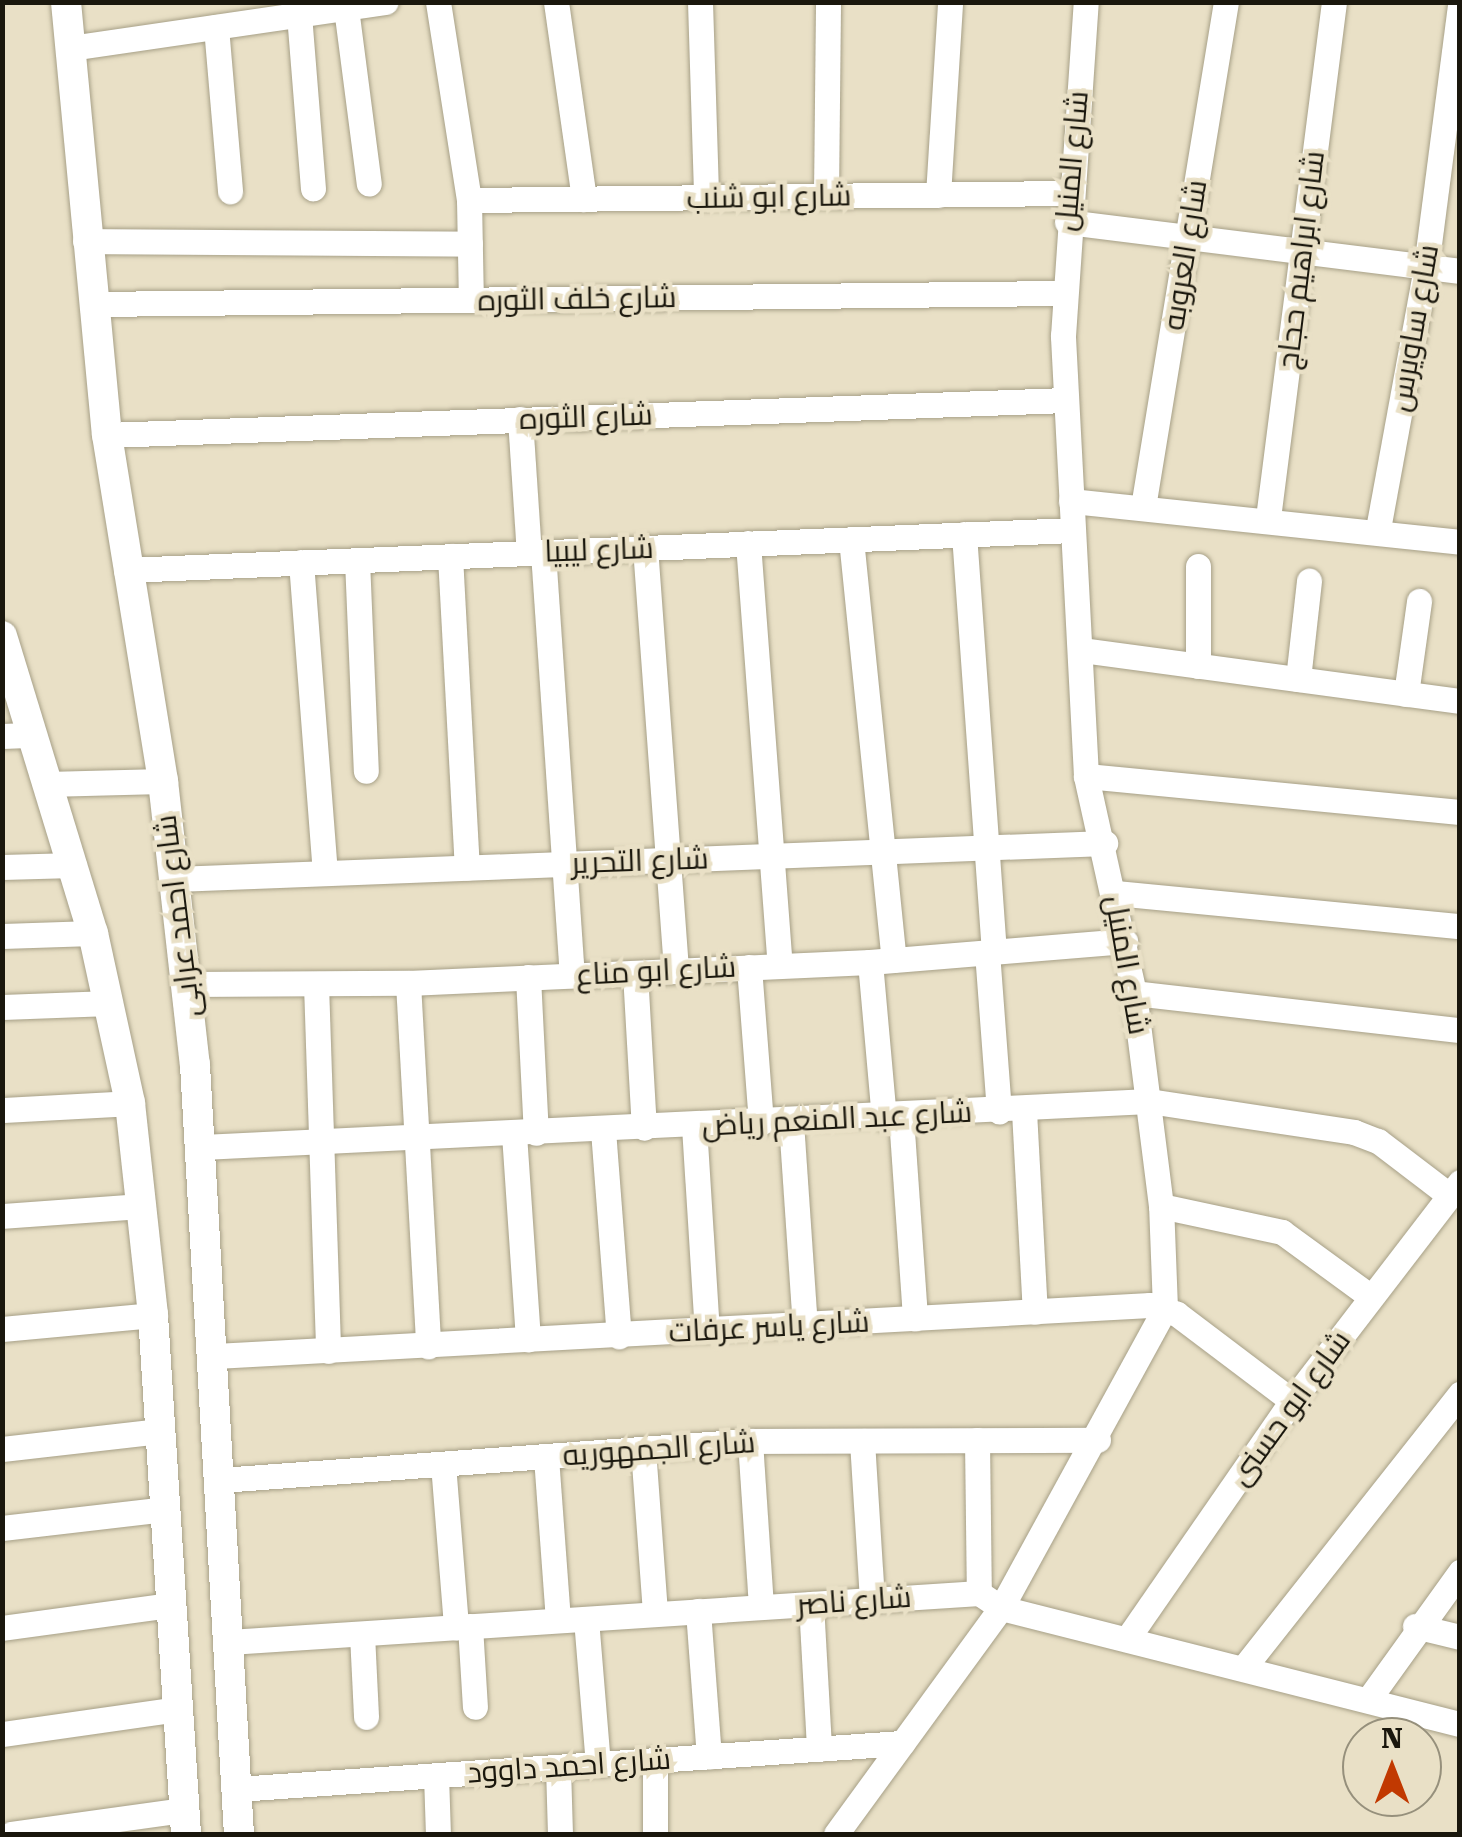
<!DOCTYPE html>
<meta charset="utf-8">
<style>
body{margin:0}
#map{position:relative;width:1462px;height:1837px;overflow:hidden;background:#e9e0c6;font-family:"Roboto Serif",Cairo,serif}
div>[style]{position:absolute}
.roads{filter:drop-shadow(0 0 2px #a7a087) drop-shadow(0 0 2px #a7a087)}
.minor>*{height:25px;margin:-12.5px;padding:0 12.5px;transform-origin:12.5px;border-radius:12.5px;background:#fff}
.tertiary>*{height:30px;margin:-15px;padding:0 15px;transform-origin:15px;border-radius:15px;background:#fff}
span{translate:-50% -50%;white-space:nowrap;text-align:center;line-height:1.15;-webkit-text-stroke:9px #e9e0c6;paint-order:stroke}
.street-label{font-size:30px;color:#1a170d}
.frame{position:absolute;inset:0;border:5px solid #1a170d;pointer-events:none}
.north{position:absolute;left:1342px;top:1717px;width:100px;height:100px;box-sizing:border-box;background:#e9e0c6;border:2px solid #96907c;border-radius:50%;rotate:0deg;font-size:28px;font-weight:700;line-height:40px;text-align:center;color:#1a170d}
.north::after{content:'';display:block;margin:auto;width:35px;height:45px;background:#c13901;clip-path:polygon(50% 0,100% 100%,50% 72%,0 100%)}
</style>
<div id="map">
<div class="roads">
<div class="minor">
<div style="left:298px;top:2px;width:187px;rotate:85.4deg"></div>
<div style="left:438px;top:2px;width:200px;rotate:81.1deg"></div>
<div style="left:469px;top:200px;width:100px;rotate:88.9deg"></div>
<div style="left:556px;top:2px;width:199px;rotate:81.9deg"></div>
<div style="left:700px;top:2px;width:196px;rotate:88.2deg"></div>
<div style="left:346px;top:8px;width:177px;rotate:82.6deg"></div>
<div style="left:216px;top:27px;width:165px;rotate:85.1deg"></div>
<div style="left:70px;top:48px;width:319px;rotate:-8.3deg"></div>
<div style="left:938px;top:195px;width:193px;rotate:-86.4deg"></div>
<div style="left:826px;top:196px;width:194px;rotate:-89.4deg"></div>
<div style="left:469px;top:200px;width:599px;rotate:-0.67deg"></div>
<div style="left:1067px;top:222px;width:396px;rotate:7.1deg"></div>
<div style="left:85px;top:241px;width:385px;rotate:0.4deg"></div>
<div style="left:92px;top:304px;width:971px;rotate:-0.65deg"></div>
<div style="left:520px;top:419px;width:134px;rotate:86.2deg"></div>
<div style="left:107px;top:435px;width:958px;rotate:-2.09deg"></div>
<div style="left:1071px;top:501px;width:391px;rotate:6deg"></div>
<div style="left:1143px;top:507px;width:512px;rotate:-80.67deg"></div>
<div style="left:1268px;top:518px;width:520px;rotate:-82.71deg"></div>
<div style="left:1378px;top:529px;width:266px;rotate:-79.6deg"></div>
<div style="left:1426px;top:267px;width:263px;rotate:-82.6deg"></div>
<div style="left:964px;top:534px;width:419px;rotate:85.9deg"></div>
<div style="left:851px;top:539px;width:423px;rotate:84.2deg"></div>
<div style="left:748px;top:543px;width:423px;rotate:85.7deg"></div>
<div style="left:645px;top:547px;width:425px;rotate:85.8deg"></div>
<div style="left:543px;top:552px;width:424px;rotate:86.1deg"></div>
<div style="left:450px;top:556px;width:312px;rotate:86.9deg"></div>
<div style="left:357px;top:560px;width:211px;rotate:87.6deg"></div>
<div style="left:301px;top:562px;width:312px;rotate:85.6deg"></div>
<div style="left:1198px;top:566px;width:100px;rotate:90deg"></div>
<div style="left:126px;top:570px;width:947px;rotate:-2.42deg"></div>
<div style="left:1082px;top:650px;width:381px;rotate:7.7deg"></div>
<div style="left:1298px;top:679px;width:99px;rotate:-83.6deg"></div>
<div style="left:1406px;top:694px;width:94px;rotate:-82deg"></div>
<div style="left:2px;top:736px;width:26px;rotate:-2deg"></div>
<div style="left:1086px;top:776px;width:376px;rotate:5.5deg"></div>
<div style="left:46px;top:784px;width:117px;rotate:-1.5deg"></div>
<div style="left:2px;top:867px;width:72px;rotate:-1.6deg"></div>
<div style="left:175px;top:879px;width:931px;rotate:-2.22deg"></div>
<div style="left:1115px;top:893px;width:347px;rotate:5.5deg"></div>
<div style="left:2px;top:936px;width:91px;rotate:-1.9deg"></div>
<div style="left:987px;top:952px;width:160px;rotate:85.7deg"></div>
<div style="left:870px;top:962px;width:157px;rotate:84.9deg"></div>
<div style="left:749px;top:967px;width:156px;rotate:85.6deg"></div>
<div style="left:635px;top:973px;width:155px;rotate:86.7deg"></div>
<div style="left:528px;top:977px;width:156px;rotate:87.1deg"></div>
<div style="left:408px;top:983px;width:364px;rotate:86.8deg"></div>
<div style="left:187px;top:984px;width:221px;rotate:-0.3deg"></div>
<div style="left:408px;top:983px;width:462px;rotate:-2.6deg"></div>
<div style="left:870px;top:962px;width:256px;rotate:-4.7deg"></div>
<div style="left:316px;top:984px;width:367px;rotate:88.1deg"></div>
<div style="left:1134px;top:993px;width:328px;rotate:6.5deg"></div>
<div style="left:2px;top:1007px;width:108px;rotate:-2.1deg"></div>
<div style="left:2px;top:1110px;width:128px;rotate:-3.1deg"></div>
<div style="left:1024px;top:1111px;width:201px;rotate:86.9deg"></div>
<div style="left:901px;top:1117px;width:202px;rotate:86deg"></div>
<div style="left:791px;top:1122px;width:203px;rotate:86.1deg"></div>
<div style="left:694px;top:1126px;width:204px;rotate:86.4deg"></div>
<div style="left:603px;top:1130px;width:207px;rotate:85.6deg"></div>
<div style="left:514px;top:1134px;width:206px;rotate:86.1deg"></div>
<div style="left:202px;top:1147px;width:948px;rotate:-2.78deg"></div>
<div style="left:1149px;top:1101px;width:207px;rotate:8.6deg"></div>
<div style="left:1354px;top:1132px;width:26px;rotate:21deg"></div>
<div style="left:1378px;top:1141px;width:89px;rotate:37.3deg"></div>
<div style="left:1161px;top:1206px;width:124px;rotate:12.1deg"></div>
<div style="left:1282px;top:1232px;width:110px;rotate:36.1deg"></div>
<div style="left:2px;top:1216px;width:141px;rotate:-4.1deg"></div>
<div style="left:2px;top:1329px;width:152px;rotate:-5.3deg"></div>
<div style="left:215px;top:1356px;width:936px;rotate:-3.12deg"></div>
<div style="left:1150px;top:1305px;width:28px;rotate:18deg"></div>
<div style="left:1177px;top:1314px;width:144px;rotate:37.1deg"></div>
<div style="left:977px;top:1440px;width:153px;rotate:89.3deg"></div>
<div style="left:750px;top:1441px;width:166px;rotate:86.2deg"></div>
<div style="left:862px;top:1441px;width:159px;rotate:86.4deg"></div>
<div style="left:2px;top:1449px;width:159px;rotate:-6.5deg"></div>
<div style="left:643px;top:1449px;width:165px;rotate:85.8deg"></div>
<div style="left:546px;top:1457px;width:163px;rotate:85.8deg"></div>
<div style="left:443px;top:1464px;width:164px;rotate:85.4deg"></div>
<div style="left:221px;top:1480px;width:530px;rotate:-4.22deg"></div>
<div style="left:750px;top:1441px;width:348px;rotate:-0.2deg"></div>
<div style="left:2px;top:1528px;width:164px;rotate:-6.6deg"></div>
<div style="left:811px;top:1604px;width:145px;rotate:86.8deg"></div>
<div style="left:698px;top:1611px;width:146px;rotate:85.7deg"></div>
<div style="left:586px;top:1619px;width:145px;rotate:85.3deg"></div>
<div style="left:470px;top:1626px;width:81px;rotate:86.5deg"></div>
<div style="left:1415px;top:1626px;width:46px;rotate:13.7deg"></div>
<div style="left:2px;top:1628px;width:171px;rotate:-7.8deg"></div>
<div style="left:362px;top:1634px;width:83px;rotate:87.2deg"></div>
<div style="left:1127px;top:1639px;width:290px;rotate:-55.3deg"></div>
<div style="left:1292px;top:1401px;width:276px;rotate:-52.5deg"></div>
<div style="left:229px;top:1642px;width:752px;rotate:-3.74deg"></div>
<div style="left:979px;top:1593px;width:27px;rotate:34deg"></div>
<div style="left:1001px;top:1608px;width:473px;rotate:14.2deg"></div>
<div style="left:1245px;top:1666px;width:347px;rotate:-51.7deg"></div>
<div style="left:1368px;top:1700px;width:158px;rotate:-54.3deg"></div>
<div style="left:2px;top:1734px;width:177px;rotate:-8.1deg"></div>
<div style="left:655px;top:1760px;width:74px;rotate:90deg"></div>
<div style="left:558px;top:1767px;width:67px;rotate:88.3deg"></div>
<div style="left:436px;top:1775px;width:59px;rotate:88.1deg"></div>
<div style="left:237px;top:1789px;width:667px;rotate:-3.96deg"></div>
<div style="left:11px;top:1834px;width:175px;rotate:-7.9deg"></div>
<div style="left:836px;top:1834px;width:280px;rotate:-53.9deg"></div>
<div style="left:1001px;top:1608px;width:342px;rotate:-61.3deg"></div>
<div style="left:1165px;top:1308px;width:102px;rotate:-92.2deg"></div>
<div style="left:1161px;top:1206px;width:215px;rotate:-97.2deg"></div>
<div style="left:1134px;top:993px;width:222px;rotate:-102.5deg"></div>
<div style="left:1086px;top:776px;width:441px;rotate:-93deg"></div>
<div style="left:1063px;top:336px;width:335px;rotate:-86.1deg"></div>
</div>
<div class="tertiary">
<div style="left:66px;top:2px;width:435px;rotate:84.6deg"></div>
<div style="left:107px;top:435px;width:351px;rotate:80.8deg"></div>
<div style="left:163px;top:781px;width:286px;rotate:83.6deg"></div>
<div style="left:195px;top:1065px;width:770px;rotate:86.73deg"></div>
<div style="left:2px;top:636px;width:311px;rotate:73deg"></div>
<div style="left:93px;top:933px;width:174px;rotate:77.7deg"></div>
<div style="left:130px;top:1103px;width:213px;rotate:83.8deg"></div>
<div style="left:153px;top:1315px;width:520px;rotate:86.36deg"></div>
</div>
</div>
<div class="street-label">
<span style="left:1072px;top:161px;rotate:-85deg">شارع المنيل</span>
<span style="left:769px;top:197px;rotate:-1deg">شارع ابو شنب</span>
<span style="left:1185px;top:255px;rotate:-81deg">شارع العروبه</span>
<span style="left:1301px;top:260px;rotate:-83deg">شارع ابراهيم حجاج</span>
<span style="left:577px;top:299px;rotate:-1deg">شارع خلف الثوره</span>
<span style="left:1414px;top:328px;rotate:-80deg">شارع ساويرس</span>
<span style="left:586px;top:417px;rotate:-2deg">شارع الثوره</span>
<span style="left:599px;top:550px;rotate:-2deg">شارع ليبيا</span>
<span style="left:640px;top:861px;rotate:-2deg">شارع التحرير</span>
<span style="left:178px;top:916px;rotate:-97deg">شارع احمد عرابى</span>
<span style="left:1127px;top:965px;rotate:80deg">شارع المنيل</span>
<span style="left:656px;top:971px;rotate:-3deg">شارع ابو مناع</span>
<span style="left:837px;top:1119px;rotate:-3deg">شارع عبد المنعم رياض</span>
<span style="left:769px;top:1327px;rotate:-3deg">شارع ياسر عرفات</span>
<span style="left:1290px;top:1408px;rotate:-54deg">شارع ابو حسنى</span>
<span style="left:659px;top:1449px;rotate:-4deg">شارع الجمهوريه</span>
<span style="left:854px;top:1601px;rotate:-4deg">شارع ناصر</span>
<span style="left:569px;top:1766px;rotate:-4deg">شارع احمد داوود</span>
</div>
<div class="frame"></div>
<div class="north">N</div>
</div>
